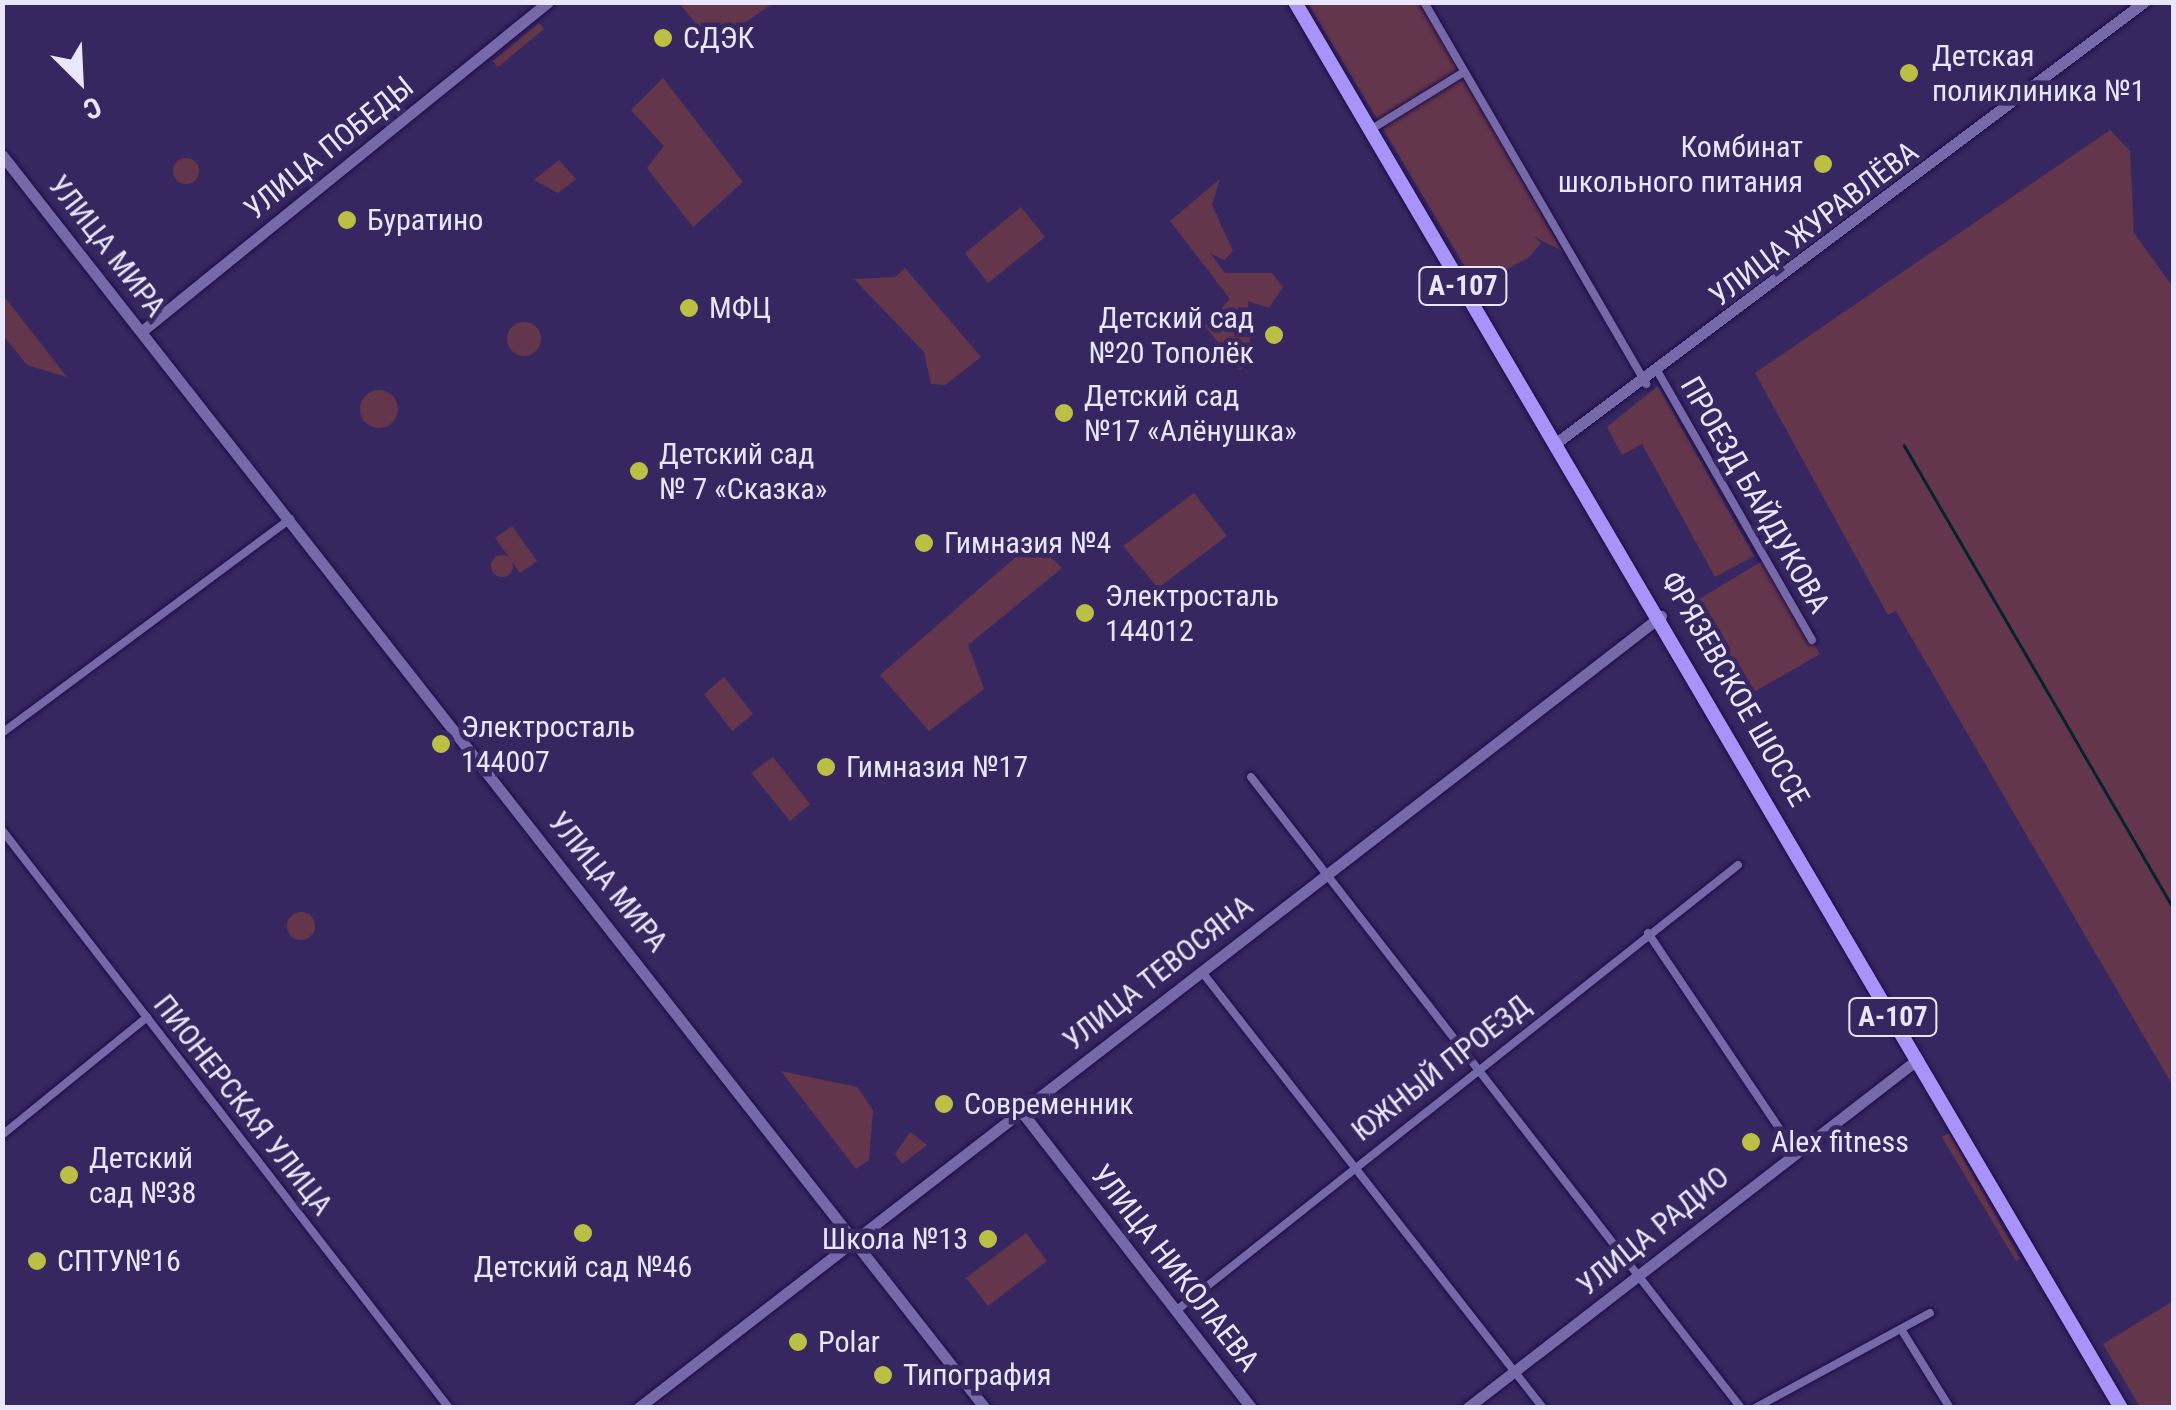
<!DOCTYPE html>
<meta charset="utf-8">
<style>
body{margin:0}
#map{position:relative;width:2176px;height:1410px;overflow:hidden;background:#362761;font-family:"Roboto Condensed",sans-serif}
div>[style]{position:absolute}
.green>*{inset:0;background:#64364c}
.round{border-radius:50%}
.stream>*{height:2.5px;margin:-1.25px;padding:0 1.25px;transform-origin:1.25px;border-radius:1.25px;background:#06212e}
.roads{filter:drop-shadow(0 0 2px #1e0c44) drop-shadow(0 0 2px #1e0c44)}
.street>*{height:8px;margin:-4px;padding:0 4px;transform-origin:4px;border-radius:4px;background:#7569a9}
.secondary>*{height:11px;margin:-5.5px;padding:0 5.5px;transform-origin:5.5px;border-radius:5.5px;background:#7569a9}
.highway>*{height:14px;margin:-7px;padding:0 7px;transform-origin:7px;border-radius:7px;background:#a894f9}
.dots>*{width:28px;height:28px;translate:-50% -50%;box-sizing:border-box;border:5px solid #362761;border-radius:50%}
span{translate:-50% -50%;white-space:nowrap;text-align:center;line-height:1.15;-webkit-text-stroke:9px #362761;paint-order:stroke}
.shield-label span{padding:2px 8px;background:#362761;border:2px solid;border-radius:8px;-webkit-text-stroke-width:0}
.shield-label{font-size:28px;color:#eae7fd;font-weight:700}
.poi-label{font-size:30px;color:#eae7fd}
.left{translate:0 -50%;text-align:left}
.right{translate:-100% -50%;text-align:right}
.street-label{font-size:30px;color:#eae7fd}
.frame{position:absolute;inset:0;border:5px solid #eae7fd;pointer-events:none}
.north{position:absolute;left:30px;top:30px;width:100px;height:100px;-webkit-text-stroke:8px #362761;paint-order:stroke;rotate:156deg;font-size:28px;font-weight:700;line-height:40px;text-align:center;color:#eae7fd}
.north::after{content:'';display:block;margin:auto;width:35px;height:45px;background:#eae7fd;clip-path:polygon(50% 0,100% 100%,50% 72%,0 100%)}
</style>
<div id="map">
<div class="green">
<div style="clip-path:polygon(679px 3px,774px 3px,713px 44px)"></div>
<div style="clip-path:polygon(1308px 3px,1422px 3px,1562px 251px,1533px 236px,1541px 243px,1529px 257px,1492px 278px,1485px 266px,1486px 283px,1467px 270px)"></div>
<div style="clip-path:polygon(539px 23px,544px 29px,498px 67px,493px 61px)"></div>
<div style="clip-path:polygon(663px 78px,743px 182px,693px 227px,647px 168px,664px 146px,631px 110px)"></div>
<div style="clip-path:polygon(2110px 130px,2130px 151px,2134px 233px,2173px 287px,2173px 1086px,1896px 611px,1888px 615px,1755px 373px)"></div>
<div class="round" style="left:173px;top:158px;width:26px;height:26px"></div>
<div style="clip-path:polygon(559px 160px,576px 179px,558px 193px,534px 180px)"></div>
<div style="clip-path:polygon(1220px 179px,1212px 205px,1233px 251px,1224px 260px,1210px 253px,1225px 273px,1272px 273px,1283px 287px,1269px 308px,1248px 301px,1251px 362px,1240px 370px,1205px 326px,1230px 299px,1170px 221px)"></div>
<div style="clip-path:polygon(1021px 207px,1045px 237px,988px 283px,965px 253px)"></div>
<div style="clip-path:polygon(905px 268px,981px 357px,945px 385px,931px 384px,924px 352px,854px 279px,895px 277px)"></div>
<div style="clip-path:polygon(3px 295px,67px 377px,27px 365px,3px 335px)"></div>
<div class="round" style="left:507px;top:322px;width:34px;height:34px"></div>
<div style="clip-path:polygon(1658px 386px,1754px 556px,1715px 577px,1642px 444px,1622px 455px,1607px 427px)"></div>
<div class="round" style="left:360px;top:390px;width:38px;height:38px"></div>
<div style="clip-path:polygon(1194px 493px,1227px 536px,1158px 588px,1123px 546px)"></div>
<div style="clip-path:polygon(512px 526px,537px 561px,520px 573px,495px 538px)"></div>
<div style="clip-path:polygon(1034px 541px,1062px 568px,968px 645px,984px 689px,929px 731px,880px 675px)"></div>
<div class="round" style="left:491px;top:555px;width:22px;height:22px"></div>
<div style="clip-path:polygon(1767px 558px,1820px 654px,1733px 704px,1678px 612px)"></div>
<div style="clip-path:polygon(724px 677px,753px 714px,732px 731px,704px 694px)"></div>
<div style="clip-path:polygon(773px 757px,810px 804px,790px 821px,751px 773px)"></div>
<div class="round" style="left:287px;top:912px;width:28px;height:28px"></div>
<div style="clip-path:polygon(781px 1071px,857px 1087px,873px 1110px,869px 1160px,856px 1169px)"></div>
<div style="clip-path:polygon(910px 1132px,927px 1145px,902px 1164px,895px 1154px)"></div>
<div style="clip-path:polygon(1949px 1133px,2020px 1259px,2016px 1261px,1942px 1137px)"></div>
<div style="clip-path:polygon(1026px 1233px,1047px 1261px,988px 1306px,966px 1278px)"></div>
<div style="clip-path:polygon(2173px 1301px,2173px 1407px,2140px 1407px,2103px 1344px)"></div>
</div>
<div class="stream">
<div style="left:1904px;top:445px;width:537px;rotate:59.81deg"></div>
</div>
<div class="roads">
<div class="street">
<div style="left:1424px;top:2px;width:442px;rotate:59.8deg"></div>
<div style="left:1370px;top:130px;width:110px;rotate:-31.7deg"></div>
<div style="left:1659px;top:374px;width:307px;rotate:60.1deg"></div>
<div style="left:2px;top:733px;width:359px;rotate:-36.6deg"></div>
<div style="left:1251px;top:777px;width:799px;rotate:52.17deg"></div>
<div style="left:2px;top:830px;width:731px;rotate:52.28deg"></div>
<div style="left:1648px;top:933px;width:262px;rotate:56.1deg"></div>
<div style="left:1202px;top:972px;width:554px;rotate:51.97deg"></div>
<div style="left:2px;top:1135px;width:187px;rotate:-39.1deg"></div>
<div style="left:1177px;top:1310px;width:716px;rotate:-38.42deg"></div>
<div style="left:1901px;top:1329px;width:93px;rotate:58.2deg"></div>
<div style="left:1755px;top:1408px;width:199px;rotate:-28.5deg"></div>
</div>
<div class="secondary">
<div style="left:2px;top:155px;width:1593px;rotate:51.89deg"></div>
<div style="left:142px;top:331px;width:523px;rotate:-39.02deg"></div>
<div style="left:1556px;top:443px;width:735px;rotate:-36.87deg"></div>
<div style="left:1021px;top:1111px;width:376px;rotate:52.2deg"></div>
<div style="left:638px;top:1408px;width:1294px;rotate:-37.75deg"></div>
<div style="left:1467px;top:1408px;width:570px;rotate:-37.73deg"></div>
</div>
<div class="highway">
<div style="left:1295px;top:2px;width:1631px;rotate:59.57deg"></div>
</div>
</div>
<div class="dots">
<div style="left:663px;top:38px;background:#bbc044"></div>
<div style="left:1909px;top:73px;background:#bbc044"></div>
<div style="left:1823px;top:164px;background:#bbc044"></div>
<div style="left:347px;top:220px;background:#bbc044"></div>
<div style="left:689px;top:308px;background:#bbc044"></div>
<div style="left:1274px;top:335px;background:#bbc044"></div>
<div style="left:1064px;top:413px;background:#bbc044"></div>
<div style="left:639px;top:471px;background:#bbc044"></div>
<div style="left:924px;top:543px;background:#bbc044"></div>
<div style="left:1085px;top:613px;background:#bbc044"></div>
<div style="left:441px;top:744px;background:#bbc044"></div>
<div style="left:826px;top:767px;background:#bbc044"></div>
<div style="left:944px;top:1104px;background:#bbc044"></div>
<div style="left:1751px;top:1142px;background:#bbc044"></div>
<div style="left:69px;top:1175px;background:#bbc044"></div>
<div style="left:583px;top:1233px;background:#bbc044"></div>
<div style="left:988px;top:1239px;background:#bbc044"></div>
<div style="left:37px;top:1261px;background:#bbc044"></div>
<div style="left:798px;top:1342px;background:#bbc044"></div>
<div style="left:883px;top:1375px;background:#bbc044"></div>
</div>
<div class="shield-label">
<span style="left:1463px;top:286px">А-107</span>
<span style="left:1893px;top:1017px">А-107</span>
</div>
<div class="poi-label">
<span class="left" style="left:683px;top:38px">СДЭК</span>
<span class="left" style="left:1932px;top:73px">Детская<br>поликлиника №1</span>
<span class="right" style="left:1803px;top:164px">Комбинат<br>школьного питания</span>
<span class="left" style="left:367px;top:220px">Буратино</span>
<span class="left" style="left:709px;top:308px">МФЦ</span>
<span class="right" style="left:1254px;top:335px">Детский сад<br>№20 Тополёк</span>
<span class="left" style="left:1084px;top:413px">Детский сад<br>№17 «Алёнушка»</span>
<span class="left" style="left:659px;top:471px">Детский сад<br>№ 7 «Сказка»</span>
<span class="left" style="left:944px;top:543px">Гимназия №4</span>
<span class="left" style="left:1105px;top:613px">Электросталь<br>144012</span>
<span class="left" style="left:461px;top:744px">Электросталь<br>144007</span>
<span class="left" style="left:846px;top:767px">Гимназия №17</span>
<span class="left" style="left:964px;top:1104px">Современник</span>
<span class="left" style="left:1771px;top:1142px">Alex fitness</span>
<span class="left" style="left:89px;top:1175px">Детский<br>сад №38</span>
<span class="right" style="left:968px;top:1239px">Школа №13</span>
<span class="left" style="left:57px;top:1261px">СПТУ№16</span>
<span style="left:583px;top:1267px">Детский сад №46</span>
<span class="left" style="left:818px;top:1342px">Polar</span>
<span class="left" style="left:903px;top:1375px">Типография</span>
</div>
<div class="street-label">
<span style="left:329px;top:148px;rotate:-39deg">УЛИЦА ПОБЕДЫ</span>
<span style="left:1814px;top:224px;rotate:-37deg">УЛИЦА ЖУРАВЛЁВА</span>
<span style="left:107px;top:246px;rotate:52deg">УЛИЦА МИРА</span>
<span style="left:1755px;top:495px;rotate:60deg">ПРОЕЗД БАЙДУКОВА</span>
<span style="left:1735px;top:689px;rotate:60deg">ФРЯЗЕВСКОЕ ШОССЕ</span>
<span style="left:608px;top:882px;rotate:51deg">УЛИЦА МИРА</span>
<span style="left:1158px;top:973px;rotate:-38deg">УЛИЦА ТЕВОСЯНА</span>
<span style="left:1441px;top:1068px;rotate:-38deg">ЮЖНЫЙ ПРОЕЗД</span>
<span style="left:243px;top:1105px;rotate:52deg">ПИОНЕРСКАЯ УЛИЦА</span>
<span style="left:1653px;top:1231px;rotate:-39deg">УЛИЦА РАДИО</span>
<span style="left:1175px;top:1268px;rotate:52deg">УЛИЦА НИКОЛАЕВА</span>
</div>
<div class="frame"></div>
<div class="north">С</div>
</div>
